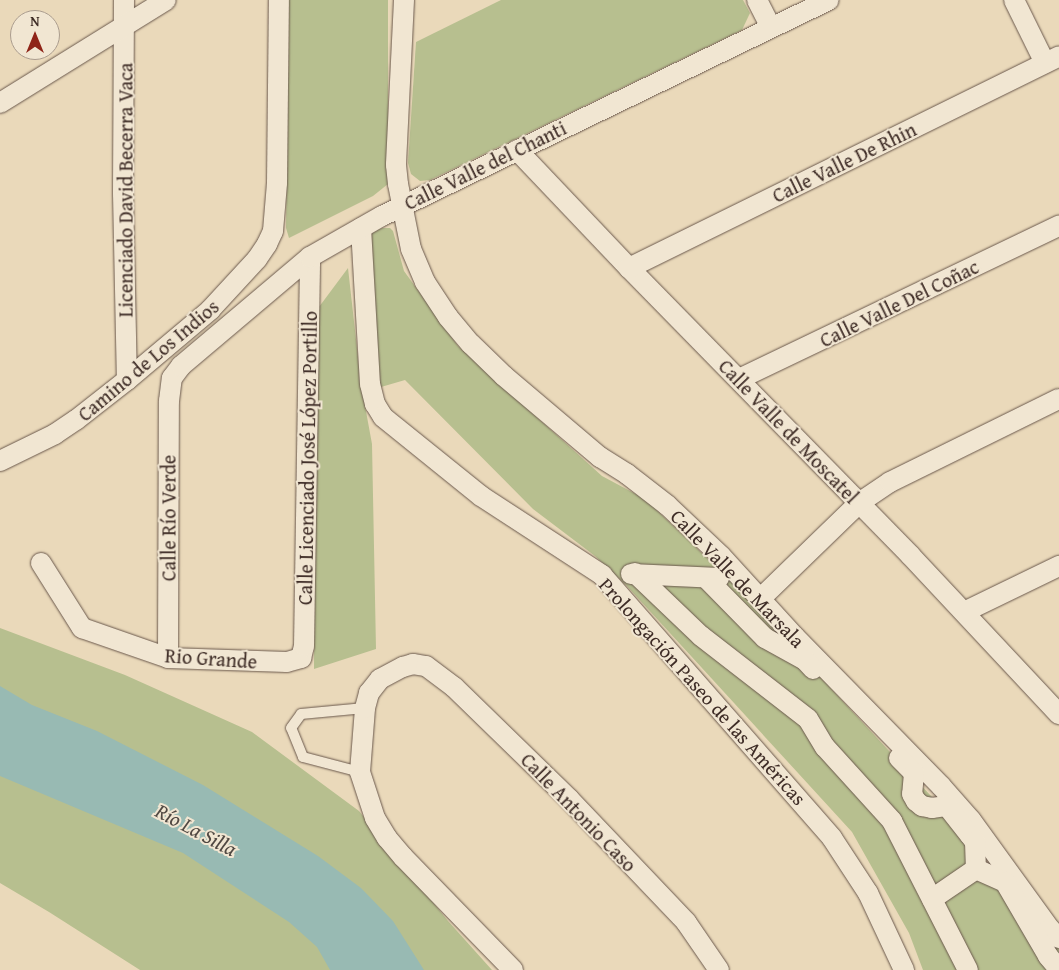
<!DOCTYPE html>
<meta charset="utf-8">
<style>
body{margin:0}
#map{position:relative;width:1059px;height:970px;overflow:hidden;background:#ead9ba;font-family:"Gentium Book Plus",serif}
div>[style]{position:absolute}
.green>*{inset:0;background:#b7bf8f}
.water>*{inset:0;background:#98bab3}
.roads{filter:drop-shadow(0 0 1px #6a584c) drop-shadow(0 0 1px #6a584c)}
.lane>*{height:10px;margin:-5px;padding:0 5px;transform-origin:5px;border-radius:5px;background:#f1e6d2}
.street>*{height:20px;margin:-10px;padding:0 10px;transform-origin:10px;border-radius:10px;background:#f1e6d2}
span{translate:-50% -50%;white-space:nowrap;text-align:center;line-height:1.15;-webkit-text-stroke:4px #f1e6d2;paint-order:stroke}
.street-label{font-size:20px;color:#3f2d27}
.water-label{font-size:21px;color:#514943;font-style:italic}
.north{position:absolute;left:10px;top:10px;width:50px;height:50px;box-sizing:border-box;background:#f1e6d2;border:1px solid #aa9c8e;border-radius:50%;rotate:0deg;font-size:14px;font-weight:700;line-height:20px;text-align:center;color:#3f2d27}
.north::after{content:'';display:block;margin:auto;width:18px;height:22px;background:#8f2418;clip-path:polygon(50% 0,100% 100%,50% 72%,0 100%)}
</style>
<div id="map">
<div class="green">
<div style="clip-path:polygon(289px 0,388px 0,388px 184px,373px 196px,289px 238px,286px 228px)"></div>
<div style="clip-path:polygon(501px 0,743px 0,750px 13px,742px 30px,430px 180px,420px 181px,411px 174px,408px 163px,416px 42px)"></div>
<div style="clip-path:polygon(382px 228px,390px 228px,393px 231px,404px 271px,458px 346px,602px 476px,645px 499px,730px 580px,944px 810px,1041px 935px,1059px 949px,1059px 970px,923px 970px,909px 933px,852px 832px,626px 585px,595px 556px,533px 509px,405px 380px,381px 387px,373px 377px,370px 238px,373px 232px)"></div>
<div style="clip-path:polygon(348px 268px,361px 384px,372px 444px,376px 649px,314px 669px,316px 311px)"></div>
<div style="clip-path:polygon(0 628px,125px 675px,252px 732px,359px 811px,448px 921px,492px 970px,140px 970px,49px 912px,0 883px)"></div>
</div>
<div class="water">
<div style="clip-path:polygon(0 686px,32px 705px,97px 731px,203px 785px,318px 856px,361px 888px,393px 921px,424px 970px,330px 970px,317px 947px,289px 922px,183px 853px,0 776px)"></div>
</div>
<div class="roads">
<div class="lane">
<div style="left:360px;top:772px;width:59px;rotate:-165.3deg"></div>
<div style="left:303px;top:757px;width:31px;rotate:-112deg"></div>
<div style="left:291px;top:728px;width:17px;rotate:-54deg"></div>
<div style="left:301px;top:714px;width:64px;rotate:-5.4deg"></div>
</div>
<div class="street">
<div style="left:124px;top:0;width:193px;rotate:90.3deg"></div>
<div style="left:123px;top:193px;width:187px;rotate:88.8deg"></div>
<div style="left:404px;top:0;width:165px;rotate:92.8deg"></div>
<div style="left:396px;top:165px;width:19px;rotate:84deg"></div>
<div style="left:398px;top:184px;width:66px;rotate:78.7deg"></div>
<div style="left:411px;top:249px;width:36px;rotate:67deg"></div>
<div style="left:425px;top:282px;width:42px;rotate:56.7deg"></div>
<div style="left:448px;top:317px;width:35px;rotate:50deg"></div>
<div style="left:471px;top:344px;width:46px;rotate:44.1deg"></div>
<div style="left:504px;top:376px;width:126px;rotate:40.2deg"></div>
<div style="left:600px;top:457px;width:32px;rotate:32deg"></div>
<div style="left:627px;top:474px;width:51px;rotate:37.8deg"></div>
<div style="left:667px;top:505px;width:74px;rotate:43.4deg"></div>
<div style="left:721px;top:556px;width:110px;rotate:47.6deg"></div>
<div style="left:795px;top:637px;width:209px;rotate:45.6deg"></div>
<div style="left:941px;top:786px;width:45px;rotate:48.6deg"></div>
<div style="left:971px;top:820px;width:135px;rotate:54.1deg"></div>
<div style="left:1050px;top:929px;width:13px;rotate:45deg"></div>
<div style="left:757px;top:0;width:30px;rotate:63deg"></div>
<div style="left:1014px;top:0;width:70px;rotate:63.8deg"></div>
<div style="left:0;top:103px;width:195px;rotate:-31.8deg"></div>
<div style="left:517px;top:150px;width:163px;rotate:46.5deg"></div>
<div style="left:629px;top:268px;width:402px;rotate:45.6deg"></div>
<div style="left:910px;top:555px;width:218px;rotate:46.9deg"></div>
<div style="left:361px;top:228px;width:156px;rotate:86.7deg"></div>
<div style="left:370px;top:384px;width:21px;rotate:76deg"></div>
<div style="left:375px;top:404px;width:15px;rotate:58deg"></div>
<div style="left:383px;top:417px;width:126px;rotate:38.9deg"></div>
<div style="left:481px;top:496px;width:145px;rotate:33.1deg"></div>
<div style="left:602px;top:575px;width:349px;rotate:48.8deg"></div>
<div style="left:832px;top:838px;width:66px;rotate:56.8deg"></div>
<div style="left:868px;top:893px;width:85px;rotate:64.9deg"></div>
<div style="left:629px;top:268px;width:479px;rotate:-26.2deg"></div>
<div style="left:739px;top:379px;width:355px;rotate:-25.6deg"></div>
<div style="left:0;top:461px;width:61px;rotate:-26.1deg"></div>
<div style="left:55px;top:434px;width:25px;rotate:-34deg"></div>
<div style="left:76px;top:420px;width:65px;rotate:-38.1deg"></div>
<div style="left:127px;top:380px;width:109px;rotate:-40.1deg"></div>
<div style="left:210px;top:310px;width:69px;rotate:-47.3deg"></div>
<div style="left:257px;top:259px;width:18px;rotate:-56deg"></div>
<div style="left:267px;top:244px;width:14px;rotate:-65deg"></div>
<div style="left:273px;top:231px;width:48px;rotate:-85.2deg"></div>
<div style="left:277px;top:183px;width:183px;rotate:-89.4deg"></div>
<div style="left:41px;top:563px;width:77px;rotate:57.8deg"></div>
<div style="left:82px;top:628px;width:91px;rotate:19.2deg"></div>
<div style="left:168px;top:658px;width:119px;rotate:1.9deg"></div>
<div style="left:287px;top:662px;width:15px;rotate:-16deg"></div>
<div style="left:301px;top:658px;width:12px;rotate:-76deg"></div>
<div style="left:304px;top:646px;width:389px;rotate:-89.1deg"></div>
<div style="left:635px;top:573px;width:91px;rotate:43.7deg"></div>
<div style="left:701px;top:636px;width:135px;rotate:37.8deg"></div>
<div style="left:808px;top:719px;width:33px;rotate:59deg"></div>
<div style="left:825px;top:747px;width:100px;rotate:47.8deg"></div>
<div style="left:892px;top:821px;width:167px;rotate:63deg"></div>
<div style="left:631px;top:574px;width:88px;rotate:2.6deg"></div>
<div style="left:707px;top:579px;width:83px;rotate:45.5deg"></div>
<div style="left:765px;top:638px;width:46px;rotate:28.8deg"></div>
<div style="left:805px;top:660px;width:12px;rotate:48deg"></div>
<div style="left:760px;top:599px;width:138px;rotate:-44.1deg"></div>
<div style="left:859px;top:503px;width:37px;rotate:-34deg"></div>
<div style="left:890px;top:482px;width:188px;rotate:-26.2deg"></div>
<div style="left:964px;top:612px;width:106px;rotate:-25.8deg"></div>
<div style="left:168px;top:658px;width:257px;rotate:-89.8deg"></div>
<div style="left:169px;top:401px;width:23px;rotate:-83deg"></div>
<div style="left:172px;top:378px;width:15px;rotate:-53deg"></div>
<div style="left:181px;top:366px;width:169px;rotate:-40.2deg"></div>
<div style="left:310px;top:257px;width:83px;rotate:-29.7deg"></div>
<div style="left:382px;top:216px;width:496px;rotate:-25.8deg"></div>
<div style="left:899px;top:758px;width:21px;rotate:45deg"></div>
<div style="left:914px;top:773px;width:21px;rotate:95deg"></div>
<div style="left:912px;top:794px;width:8px;rotate:60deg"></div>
<div style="left:916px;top:801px;width:8px;rotate:40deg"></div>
<div style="left:922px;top:806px;width:10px;rotate:11deg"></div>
<div style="left:932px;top:808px;width:15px;rotate:-8deg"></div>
<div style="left:947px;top:806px;width:37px;rotate:52deg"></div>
<div style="left:970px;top:835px;width:9px;rotate:54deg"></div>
<div style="left:975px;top:842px;width:27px;rotate:88deg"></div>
<div style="left:932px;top:899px;width:53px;rotate:-34.3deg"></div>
<div style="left:976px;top:869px;width:32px;rotate:24deg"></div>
<div style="left:1005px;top:882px;width:86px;rotate:59.8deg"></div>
<div style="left:1048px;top:956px;width:17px;rotate:50deg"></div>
<div style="left:513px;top:970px;width:158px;rotate:-134.2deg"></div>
<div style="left:403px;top:857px;width:25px;rotate:-130deg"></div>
<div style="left:387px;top:838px;width:23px;rotate:-121deg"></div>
<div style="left:375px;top:818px;width:48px;rotate:-108.1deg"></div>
<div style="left:360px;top:772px;width:64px;rotate:-85.5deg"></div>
<div style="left:365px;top:708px;width:16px;rotate:-75deg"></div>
<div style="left:369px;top:693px;width:18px;rotate:-52deg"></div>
<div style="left:380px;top:679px;width:26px;rotate:-28deg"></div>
<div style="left:403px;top:667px;width:10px;rotate:-17deg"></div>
<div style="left:413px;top:664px;width:13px;rotate:9deg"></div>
<div style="left:426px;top:666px;width:35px;rotate:37deg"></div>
<div style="left:454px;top:687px;width:161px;rotate:44.2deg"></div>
<div style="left:569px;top:799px;width:170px;rotate:46.4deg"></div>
<div style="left:686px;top:922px;width:58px;rotate:55.5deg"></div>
</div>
</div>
<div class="street-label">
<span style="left:844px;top:162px;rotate:-26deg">Calle Valle De Rhin</span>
<span style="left:485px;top:165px;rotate:-26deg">Calle Valle del Chanti</span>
<span style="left:125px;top:190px;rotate:-90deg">Licenciado David Becerra Vaca</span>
<span style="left:899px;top:303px;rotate:-26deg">Calle Valle Del Coñac</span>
<span style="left:148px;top:360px;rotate:-40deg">Camino de Los Indios</span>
<span style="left:789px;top:431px;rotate:46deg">Calle Valle de Moscatel</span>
<span style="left:307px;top:458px;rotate:-89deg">Calle Licenciado José López Portillo</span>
<span style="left:168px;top:518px;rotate:-90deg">Calle Río Verde</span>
<span style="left:738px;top:578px;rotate:46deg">Calle Valle de Marsala</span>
<span style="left:211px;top:658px;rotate:4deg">Rio Grande</span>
<span style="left:703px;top:691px;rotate:48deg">Prolongación Paseo de las Américas</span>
<span style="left:579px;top:812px;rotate:46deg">Calle Antonio Caso</span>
</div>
<div class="water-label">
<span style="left:196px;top:830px;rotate:28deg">Río La Silla</span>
</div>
<div class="north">N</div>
</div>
